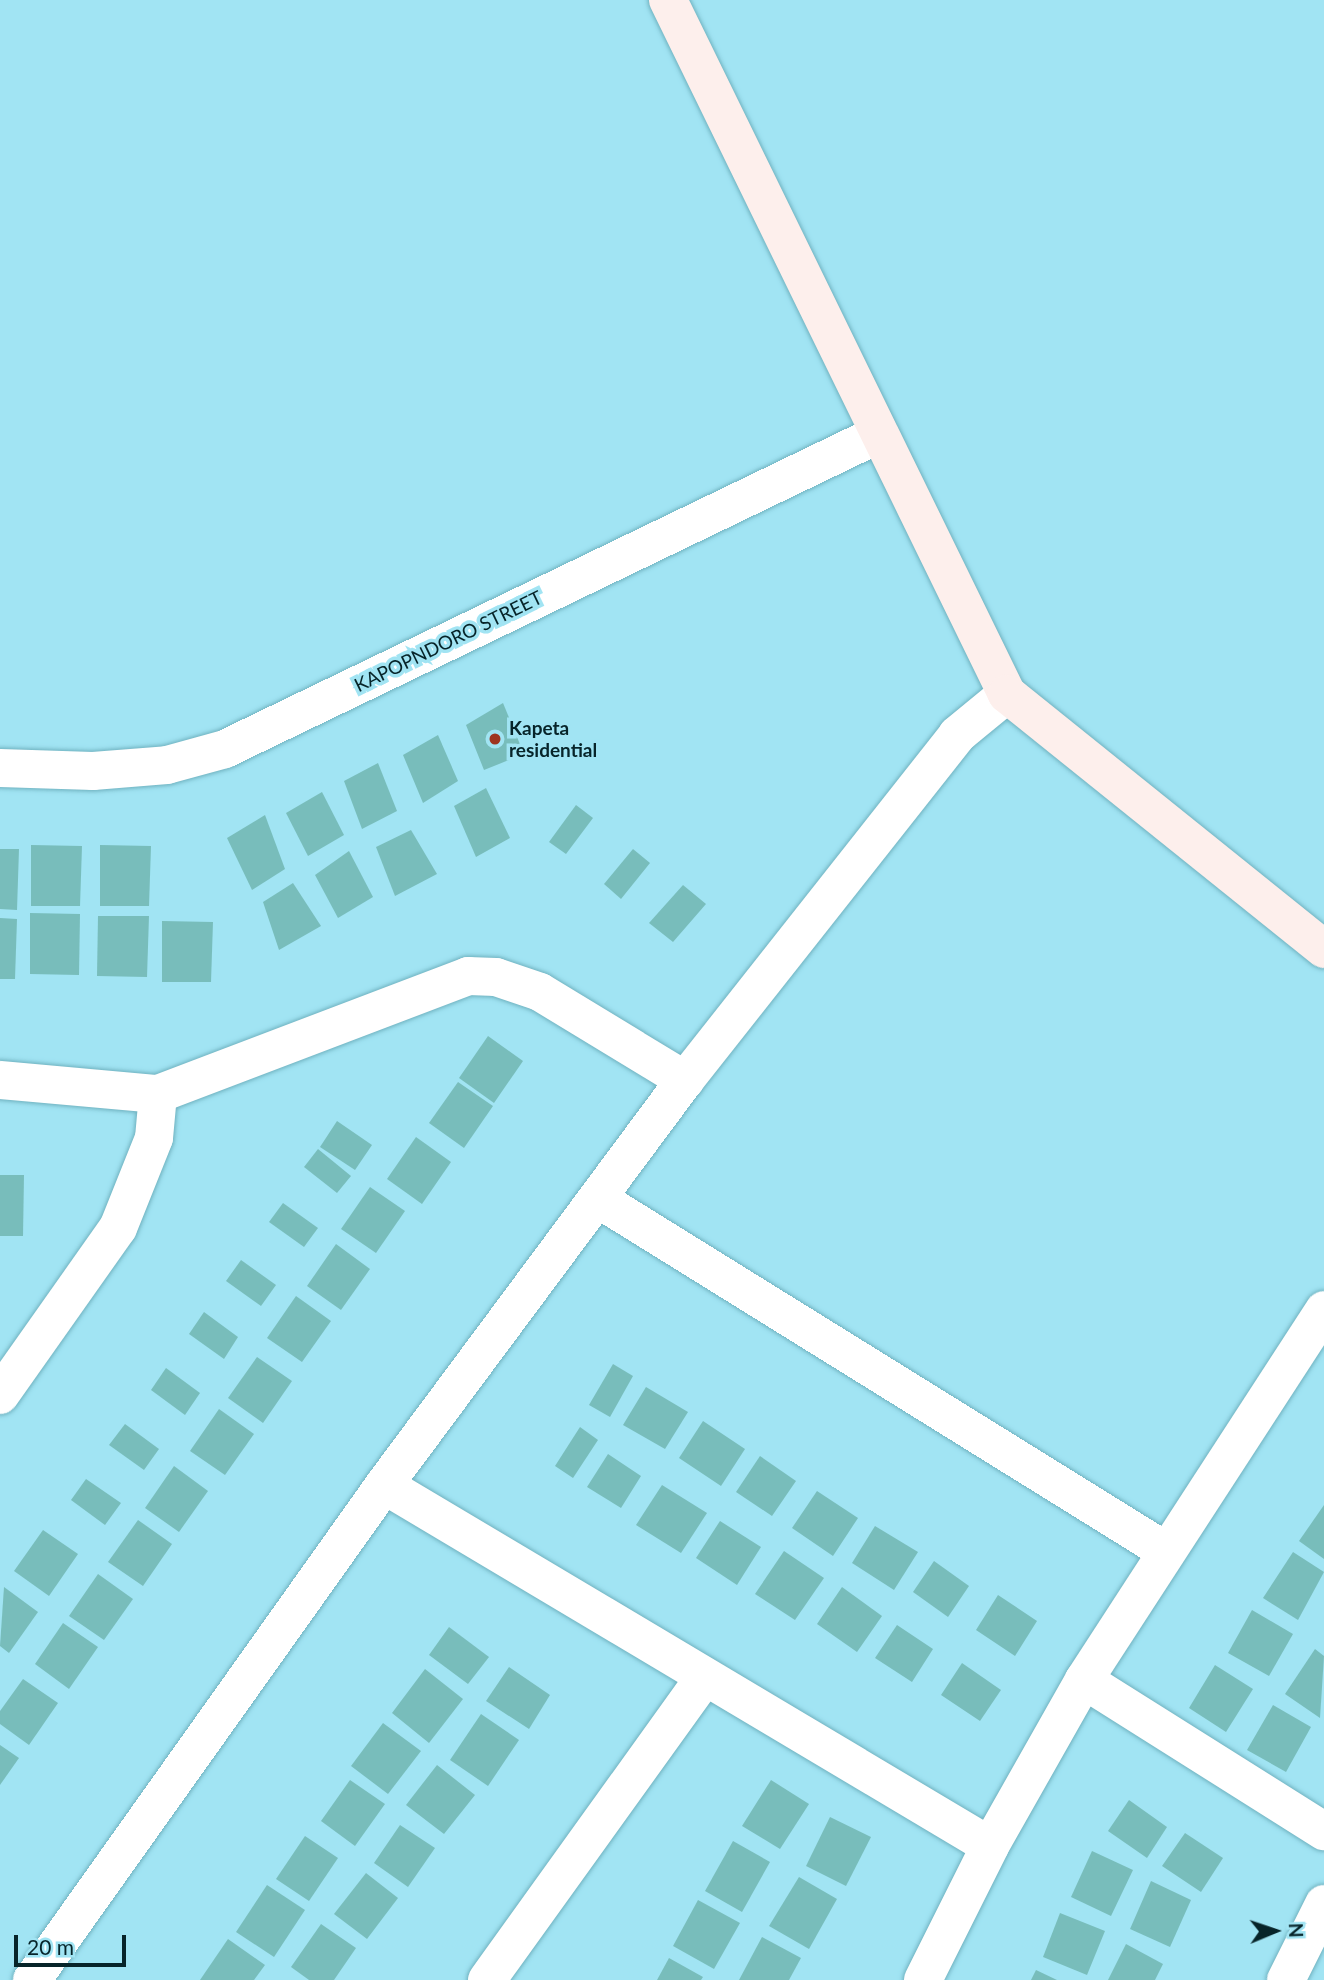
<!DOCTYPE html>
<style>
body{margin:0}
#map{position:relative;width:1324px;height:1980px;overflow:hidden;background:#a1e4f3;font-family:Lato,sans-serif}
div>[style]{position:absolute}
.building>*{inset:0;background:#78bdbb}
.roads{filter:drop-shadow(0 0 2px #70b2c0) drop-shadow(0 0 2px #70b2c0)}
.street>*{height:38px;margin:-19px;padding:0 19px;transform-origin:19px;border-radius:19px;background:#fff}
.secondary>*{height:38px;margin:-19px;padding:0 19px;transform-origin:19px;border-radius:19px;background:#fdefec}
.dots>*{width:19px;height:19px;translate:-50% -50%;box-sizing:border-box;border:4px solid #a1e4f3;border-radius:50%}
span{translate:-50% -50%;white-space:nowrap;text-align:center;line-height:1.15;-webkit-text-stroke:7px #a1e4f3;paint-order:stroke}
.street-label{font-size:19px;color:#072429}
.poi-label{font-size:19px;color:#072429;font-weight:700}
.left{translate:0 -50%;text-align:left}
.north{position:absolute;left:1240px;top:1896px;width:70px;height:70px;-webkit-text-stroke:5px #a1e4f3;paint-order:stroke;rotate:88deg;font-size:19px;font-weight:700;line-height:28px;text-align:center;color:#072429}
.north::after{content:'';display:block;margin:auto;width:24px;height:32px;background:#072429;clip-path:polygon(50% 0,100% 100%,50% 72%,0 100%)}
.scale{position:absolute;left:14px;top:1935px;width:112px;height:32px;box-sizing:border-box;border:4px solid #072429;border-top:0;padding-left:9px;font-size:21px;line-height:24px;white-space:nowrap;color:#072429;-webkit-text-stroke:5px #a1e4f3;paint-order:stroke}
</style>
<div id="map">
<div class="building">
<div style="clip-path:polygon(503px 703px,524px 754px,484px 770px,466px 725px)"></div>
<div style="clip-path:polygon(438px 735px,458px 781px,423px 803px,403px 755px)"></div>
<div style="clip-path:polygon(378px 763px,397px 811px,362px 829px,344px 781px)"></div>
<div style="clip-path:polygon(486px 788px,510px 838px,476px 857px,454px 806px)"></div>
<div style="clip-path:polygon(322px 792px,344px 835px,308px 856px,286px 813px)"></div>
<div style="clip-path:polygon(576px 805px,593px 818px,566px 854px,549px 842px)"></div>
<div style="clip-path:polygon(265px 815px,285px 869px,252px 890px,227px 838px)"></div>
<div style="clip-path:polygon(411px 830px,437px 874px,395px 896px,376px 847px)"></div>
<div style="clip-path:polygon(31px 845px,82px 846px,80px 906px,31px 906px)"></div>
<div style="clip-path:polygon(100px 845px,151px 846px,149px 906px,100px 906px)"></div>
<div style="clip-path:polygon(0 849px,19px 849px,17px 910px,0 909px)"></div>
<div style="clip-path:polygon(633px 849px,650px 863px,621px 899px,604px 884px)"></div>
<div style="clip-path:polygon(349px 851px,373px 897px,338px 918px,315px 875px)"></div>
<div style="clip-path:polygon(293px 883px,321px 926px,279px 950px,263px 902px)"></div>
<div style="clip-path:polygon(683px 885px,706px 904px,673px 942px,649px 923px)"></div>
<div style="clip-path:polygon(30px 913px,80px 914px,79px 975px,30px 974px)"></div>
<div style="clip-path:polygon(98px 916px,149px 916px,147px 977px,97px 976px)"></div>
<div style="clip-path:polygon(0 918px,17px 919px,15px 979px,0 979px)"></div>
<div style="clip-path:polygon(162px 921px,213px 922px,211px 982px,162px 982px)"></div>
<div style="clip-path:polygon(488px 1036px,523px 1061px,494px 1103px,459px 1078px)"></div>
<div style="clip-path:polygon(458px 1082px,493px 1106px,464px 1148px,429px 1123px)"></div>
<div style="clip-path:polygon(337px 1121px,372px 1145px,355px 1170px,320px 1147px)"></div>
<div style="clip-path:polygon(416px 1137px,451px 1162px,422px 1204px,387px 1179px)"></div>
<div style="clip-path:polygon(318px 1149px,351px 1176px,337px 1193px,304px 1167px)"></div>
<div style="clip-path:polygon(0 1175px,24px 1175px,23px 1236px,0 1236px)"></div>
<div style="clip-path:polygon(370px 1187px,405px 1211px,376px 1253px,341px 1229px)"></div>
<div style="clip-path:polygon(283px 1203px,318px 1228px,304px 1247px,269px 1222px)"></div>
<div style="clip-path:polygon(336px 1244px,370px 1269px,341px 1310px,307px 1286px)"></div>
<div style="clip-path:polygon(241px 1260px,276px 1285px,261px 1306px,226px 1281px)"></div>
<div style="clip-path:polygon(296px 1296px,331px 1321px,302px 1362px,267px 1338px)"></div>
<div style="clip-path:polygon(204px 1312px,238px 1337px,224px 1359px,189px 1334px)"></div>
<div style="clip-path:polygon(257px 1357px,292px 1381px,263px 1423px,228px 1398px)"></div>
<div style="clip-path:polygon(613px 1364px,633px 1376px,610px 1417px,589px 1405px)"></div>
<div style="clip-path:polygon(166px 1368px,200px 1393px,185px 1415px,151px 1390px)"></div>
<div style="clip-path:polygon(646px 1387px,688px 1412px,665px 1449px,623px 1425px)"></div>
<div style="clip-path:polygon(219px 1409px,254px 1434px,225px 1475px,190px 1451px)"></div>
<div style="clip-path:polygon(703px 1421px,745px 1449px,721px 1486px,679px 1458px)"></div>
<div style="clip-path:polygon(125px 1424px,159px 1449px,144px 1470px,109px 1445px)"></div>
<div style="clip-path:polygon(580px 1427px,598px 1440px,573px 1478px,555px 1466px)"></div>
<div style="clip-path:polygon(608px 1454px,641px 1476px,621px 1508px,587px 1487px)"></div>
<div style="clip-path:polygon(760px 1456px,796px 1481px,772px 1516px,736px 1492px)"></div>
<div style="clip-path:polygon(174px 1466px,208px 1491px,179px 1532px,145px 1508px)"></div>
<div style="clip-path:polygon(86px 1479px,121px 1503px,105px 1525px,71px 1500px)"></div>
<div style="clip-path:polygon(662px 1485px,707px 1513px,681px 1553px,636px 1525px)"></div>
<div style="clip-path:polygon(817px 1491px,858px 1518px,833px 1556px,792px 1528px)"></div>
<div style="clip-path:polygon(1324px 1505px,1324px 1559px,1299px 1541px)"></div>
<div style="clip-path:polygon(138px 1520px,172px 1544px,143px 1586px,108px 1562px)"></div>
<div style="clip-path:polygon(720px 1521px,761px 1547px,737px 1585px,696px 1558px)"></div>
<div style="clip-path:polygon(875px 1526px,918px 1552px,894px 1590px,852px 1563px)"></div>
<div style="clip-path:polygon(43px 1530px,78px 1554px,49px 1596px,14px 1571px)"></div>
<div style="clip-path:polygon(784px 1551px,824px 1578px,795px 1620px,755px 1594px)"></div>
<div style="clip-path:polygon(1293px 1552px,1324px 1572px,1298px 1620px,1263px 1598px)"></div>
<div style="clip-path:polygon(934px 1561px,969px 1586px,948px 1617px,913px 1592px)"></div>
<div style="clip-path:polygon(98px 1574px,133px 1599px,104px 1640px,69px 1616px)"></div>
<div style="clip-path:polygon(4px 1587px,38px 1612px,9px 1653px,0 1646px)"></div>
<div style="clip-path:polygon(842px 1587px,882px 1616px,857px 1652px,817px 1624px)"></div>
<div style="clip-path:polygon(998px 1595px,1037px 1621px,1015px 1656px,976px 1630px)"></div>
<div style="clip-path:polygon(1252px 1610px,1293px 1634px,1269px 1676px,1228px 1653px)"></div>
<div style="clip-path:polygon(63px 1623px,98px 1647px,69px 1689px,35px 1664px)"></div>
<div style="clip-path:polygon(897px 1625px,933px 1649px,912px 1682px,875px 1658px)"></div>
<div style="clip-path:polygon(449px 1627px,489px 1657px,468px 1684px,429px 1655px)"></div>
<div style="clip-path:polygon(1315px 1649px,1324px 1656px,1320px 1718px,1285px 1694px)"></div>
<div style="clip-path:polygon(962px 1663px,1001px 1690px,980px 1721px,941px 1695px)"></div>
<div style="clip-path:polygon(1215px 1665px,1253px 1689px,1226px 1732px,1189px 1708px)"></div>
<div style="clip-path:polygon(509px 1667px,550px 1695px,529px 1729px,486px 1701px)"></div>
<div style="clip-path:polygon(425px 1669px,463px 1699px,429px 1743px,392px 1713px)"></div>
<div style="clip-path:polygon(23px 1679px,58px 1703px,29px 1745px,0 1724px,0 1711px)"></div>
<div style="clip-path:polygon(1273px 1705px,1311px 1727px,1286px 1772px,1247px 1750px)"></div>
<div style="clip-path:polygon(481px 1714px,519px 1740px,488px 1786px,450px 1760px)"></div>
<div style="clip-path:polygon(383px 1723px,421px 1751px,388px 1794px,351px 1766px)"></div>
<div style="clip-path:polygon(0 1745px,19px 1758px,0 1785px)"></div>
<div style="clip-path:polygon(437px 1765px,475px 1795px,444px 1834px,406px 1805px)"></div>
<div style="clip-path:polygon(350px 1780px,385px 1804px,355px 1846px,321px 1821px)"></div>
<div style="clip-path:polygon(771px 1780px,809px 1804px,780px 1849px,742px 1826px)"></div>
<div style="clip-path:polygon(1129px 1800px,1167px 1827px,1147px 1858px,1108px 1831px)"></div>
<div style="clip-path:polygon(830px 1817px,871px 1837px,846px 1886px,806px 1866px)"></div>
<div style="clip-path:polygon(400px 1825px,435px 1848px,408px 1887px,374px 1863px)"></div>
<div style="clip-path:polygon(1185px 1833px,1223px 1858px,1201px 1892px,1162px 1866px)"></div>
<div style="clip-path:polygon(305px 1836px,338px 1858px,309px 1901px,276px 1879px)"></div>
<div style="clip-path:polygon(733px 1841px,770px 1862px,742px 1912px,705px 1891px)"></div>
<div style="clip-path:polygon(1092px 1851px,1133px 1870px,1111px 1916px,1071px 1897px)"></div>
<div style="clip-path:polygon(366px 1873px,398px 1898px,367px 1939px,334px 1914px)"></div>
<div style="clip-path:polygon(799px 1877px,837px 1899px,809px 1949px,769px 1926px)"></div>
<div style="clip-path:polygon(1151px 1881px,1191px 1900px,1170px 1947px,1130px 1929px)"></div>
<div style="clip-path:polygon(267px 1885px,305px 1910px,274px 1957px,236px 1932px)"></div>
<div style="clip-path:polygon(698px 1900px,740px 1923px,714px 1969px,673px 1946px)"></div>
<div style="clip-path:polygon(1060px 1913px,1105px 1931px,1087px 1975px,1043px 1957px)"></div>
<div style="clip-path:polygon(321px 1924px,356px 1948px,334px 1980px,309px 1980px,291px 1967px)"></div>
<div style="clip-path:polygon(762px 1937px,801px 1958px,789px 1980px,739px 1980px)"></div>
<div style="clip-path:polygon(228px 1939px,265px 1965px,254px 1980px,200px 1980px)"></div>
<div style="clip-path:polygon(1126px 1944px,1163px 1964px,1155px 1980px,1108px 1980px)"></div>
<div style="clip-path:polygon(669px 1958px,703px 1977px,701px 1980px,657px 1980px)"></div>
<div style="clip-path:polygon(1036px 1970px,1057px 1980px,1031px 1980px)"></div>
</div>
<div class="roads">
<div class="street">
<div style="left:0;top:768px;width:93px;rotate:1.8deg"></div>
<div style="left:93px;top:771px;width:74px;rotate:-4.6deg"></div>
<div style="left:167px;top:765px;width:60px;rotate:-15.4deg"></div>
<div style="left:225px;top:749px;width:724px;rotate:-25.72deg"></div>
<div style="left:0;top:1080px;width:159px;rotate:5.1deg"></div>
<div style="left:158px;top:1094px;width:332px;rotate:-20.8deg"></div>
<div style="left:468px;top:976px;width:28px;rotate:2deg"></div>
<div style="left:496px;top:977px;width:46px;rotate:18.8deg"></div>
<div style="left:540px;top:992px;width:170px;rotate:31.3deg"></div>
<div style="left:600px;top:1200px;width:664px;rotate:31.82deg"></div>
<div style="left:0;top:1395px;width:204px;rotate:-54.8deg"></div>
<div style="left:118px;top:1228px;width:97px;rotate:-68.2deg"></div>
<div style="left:154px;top:1138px;width:44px;rotate:-84.8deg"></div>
<div style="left:384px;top:1485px;width:705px;rotate:30.78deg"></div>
<div style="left:1084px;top:1680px;width:284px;rotate:32.2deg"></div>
<div style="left:32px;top:1980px;width:607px;rotate:-54.58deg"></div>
<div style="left:384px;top:1485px;width:505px;rotate:-53.38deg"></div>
<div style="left:685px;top:1080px;width:439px;rotate:-51.7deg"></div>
<div style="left:957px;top:735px;width:65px;rotate:-39.4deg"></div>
<div style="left:487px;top:1980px;width:372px;rotate:-54.3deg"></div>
<div style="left:923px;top:1980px;width:150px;rotate:-63.4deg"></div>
<div style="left:990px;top:1846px;width:191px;rotate:-60.5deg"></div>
<div style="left:1084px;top:1680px;width:441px;rotate:-57deg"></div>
<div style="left:1286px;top:1980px;width:85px;rotate:-63.4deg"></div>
</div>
<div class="secondary">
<div style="left:668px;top:0;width:772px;rotate:63.97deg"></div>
<div style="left:1007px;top:694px;width:407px;rotate:38.8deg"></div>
</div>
</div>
<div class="dots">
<div style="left:495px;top:739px;background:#9e3520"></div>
</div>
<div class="street-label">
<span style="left:448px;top:641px;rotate:-26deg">KAPOPNDORO STREET</span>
</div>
<div class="poi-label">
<span class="left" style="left:509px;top:739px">Kapeta<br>residential</span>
</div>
<div class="north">N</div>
<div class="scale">20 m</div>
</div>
